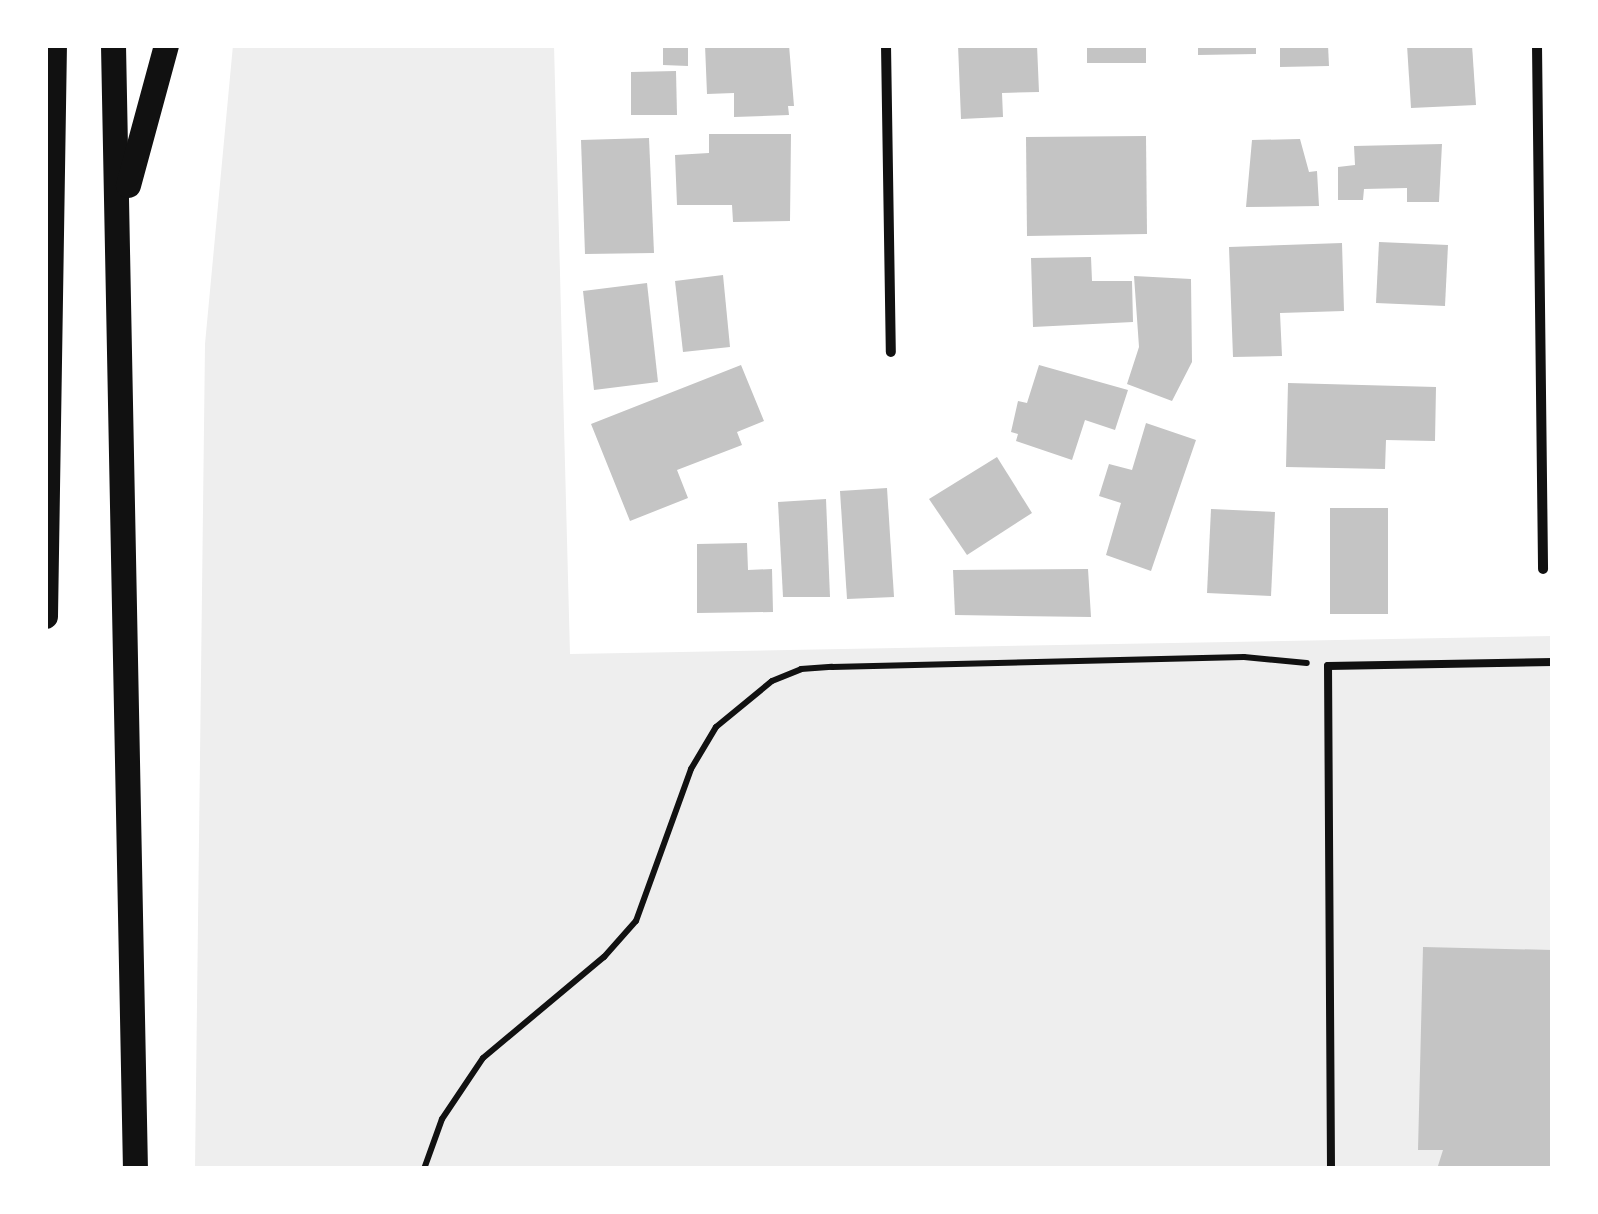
<!DOCTYPE html>
<style>
body{margin:0}
#map{position:relative;width:1598px;height:1214px;overflow:hidden;background:#fff;font-family:"PT Serif",serif}
div>[style]{position:absolute}
.green>*{inset:0;background:#eee}
.building>*{inset:0;background:#c4c4c4}
.path>*{height:6px;margin:-3px;padding:0 3px;transform-origin:3px;border-radius:3px;background:#111}
.service>*{height:8px;margin:-4px;padding:0 4px;transform-origin:4px;border-radius:4px;background:#111}
.minor>*{height:10px;margin:-5px;padding:0 5px;transform-origin:5px;border-radius:5px;background:#111}
.primary>*{height:25px;margin:-12.5px;padding:0 12.5px;transform-origin:12.5px;border-radius:12.5px;background:#111}
span{translate:-50% -50%;white-space:nowrap;text-align:center;line-height:1.15;-webkit-text-stroke:9px #fff;paint-order:stroke}
.frame{position:absolute;inset:0;border:48px solid #fff;pointer-events:none}
</style>
<div id="map">
<div class="green">
<div style="clip-path:polygon(233px 45px,554px 45px,570px 654px,1553px 636px,1553px 1169px,195px 1169px,205px 344px)"></div>
</div>
<div class="building">
<div style="clip-path:polygon(663px 45px,688px 45px,688px 66px,663px 65px)"></div>
<div style="clip-path:polygon(705px 45px,789px 45px,794px 106px,788px 106px,789px 115px,734px 117px,734px 93px,707px 94px)"></div>
<div style="clip-path:polygon(958px 45px,1037px 45px,1039px 92px,1002px 93px,1003px 117px,961px 119px)"></div>
<div style="clip-path:polygon(1087px 45px,1146px 45px,1146px 63px,1087px 63px)"></div>
<div style="clip-path:polygon(1198px 45px,1256px 45px,1256px 54px,1198px 55px)"></div>
<div style="clip-path:polygon(1280px 45px,1328px 45px,1329px 66px,1280px 67px)"></div>
<div style="clip-path:polygon(1407px 45px,1472px 45px,1476px 105px,1411px 108px)"></div>
<div style="clip-path:polygon(676px 71px,677px 115px,631px 115px,631px 72px)"></div>
<div style="clip-path:polygon(709px 134px,791px 134px,790px 221px,733px 222px,732px 205px,677px 205px,675px 155px,709px 153px)"></div>
<div style="clip-path:polygon(1146px 136px,1147px 234px,1027px 236px,1026px 137px)"></div>
<div style="clip-path:polygon(649px 138px,654px 253px,585px 254px,581px 140px)"></div>
<div style="clip-path:polygon(1300px 139px,1309px 172px,1317px 171px,1319px 206px,1246px 207px,1252px 140px)"></div>
<div style="clip-path:polygon(1442px 144px,1439px 202px,1407px 202px,1407px 188px,1364px 189px,1363px 200px,1338px 200px,1338px 167px,1355px 165px,1354px 146px)"></div>
<div style="clip-path:polygon(1379px 242px,1448px 245px,1445px 306px,1376px 303px)"></div>
<div style="clip-path:polygon(1342px 243px,1344px 311px,1280px 313px,1282px 356px,1233px 357px,1229px 247px)"></div>
<div style="clip-path:polygon(1091px 257px,1092px 281px,1132px 281px,1133px 322px,1033px 327px,1031px 258px)"></div>
<div style="clip-path:polygon(723px 275px,730px 347px,683px 352px,675px 281px)"></div>
<div style="clip-path:polygon(1134px 276px,1191px 279px,1192px 362px,1172px 401px,1127px 384px,1139px 347px)"></div>
<div style="clip-path:polygon(647px 283px,658px 382px,594px 390px,583px 291px)"></div>
<div style="clip-path:polygon(741px 365px,764px 421px,737px 432px,742px 445px,677px 470px,688px 498px,630px 521px,591px 424px)"></div>
<div style="clip-path:polygon(1039px 365px,1128px 390px,1115px 430px,1085px 420px,1072px 460px,1016px 441px,1018px 434px,1011px 432px,1018px 401px,1027px 403px)"></div>
<div style="clip-path:polygon(1288px 383px,1436px 387px,1435px 441px,1386px 440px,1385px 469px,1286px 467px)"></div>
<div style="clip-path:polygon(1146px 423px,1196px 440px,1151px 571px,1106px 555px,1121px 503px,1099px 496px,1109px 464px,1132px 470px)"></div>
<div style="clip-path:polygon(997px 457px,1032px 513px,967px 555px,929px 499px)"></div>
<div style="clip-path:polygon(887px 488px,894px 597px,847px 599px,840px 491px)"></div>
<div style="clip-path:polygon(826px 499px,830px 597px,783px 597px,778px 502px)"></div>
<div style="clip-path:polygon(1330px 508px,1388px 508px,1388px 614px,1330px 614px)"></div>
<div style="clip-path:polygon(1211px 509px,1275px 512px,1271px 596px,1207px 593px)"></div>
<div style="clip-path:polygon(747px 543px,748px 570px,772px 569px,773px 612px,697px 613px,697px 544px)"></div>
<div style="clip-path:polygon(1088px 569px,1091px 617px,955px 615px,953px 570px)"></div>
<div style="clip-path:polygon(1423px 947px,1553px 950px,1553px 1169px,1437px 1169px,1443px 1150px,1418px 1150px)"></div>
</div>
<div class="path">
<div style="left:424px;top:1169px;width:53px;rotate:-70.2deg"></div>
<div style="left:442px;top:1119px;width:73px;rotate:-56.1deg"></div>
<div style="left:483px;top:1058px;width:158px;rotate:-39.9deg"></div>
<div style="left:604px;top:957px;width:48px;rotate:-48.4deg"></div>
<div style="left:636px;top:921px;width:162px;rotate:-70.1deg"></div>
<div style="left:691px;top:769px;width:49px;rotate:-59.2deg"></div>
<div style="left:716px;top:727px;width:72px;rotate:-39.4deg"></div>
<div style="left:772px;top:681px;width:31px;rotate:-22deg"></div>
<div style="left:801px;top:669px;width:31px;rotate:-4deg"></div>
<div style="left:832px;top:667px;width:412px;rotate:-1.4deg"></div>
<div style="left:1244px;top:657px;width:63px;rotate:5.4deg"></div>
</div>
<div class="service">
<div style="left:1331px;top:1169px;width:503px;rotate:-90.34deg"></div>
<div style="left:1328px;top:666px;width:225px;rotate:-1deg"></div>
</div>
<div class="minor">
<div style="left:886px;top:45px;width:307px;rotate:89.1deg"></div>
<div style="left:1537px;top:45px;width:524px;rotate:89.34deg"></div>
</div>
<div class="primary">
<div style="left:113px;top:45px;width:1124px;rotate:88.88deg"></div>
<div style="left:128px;top:185px;width:145px;rotate:-74.8deg"></div>
<div style="left:45px;top:616px;width:571px;rotate:-89.1deg"></div>
</div>
<div class="frame"></div>
</div>
